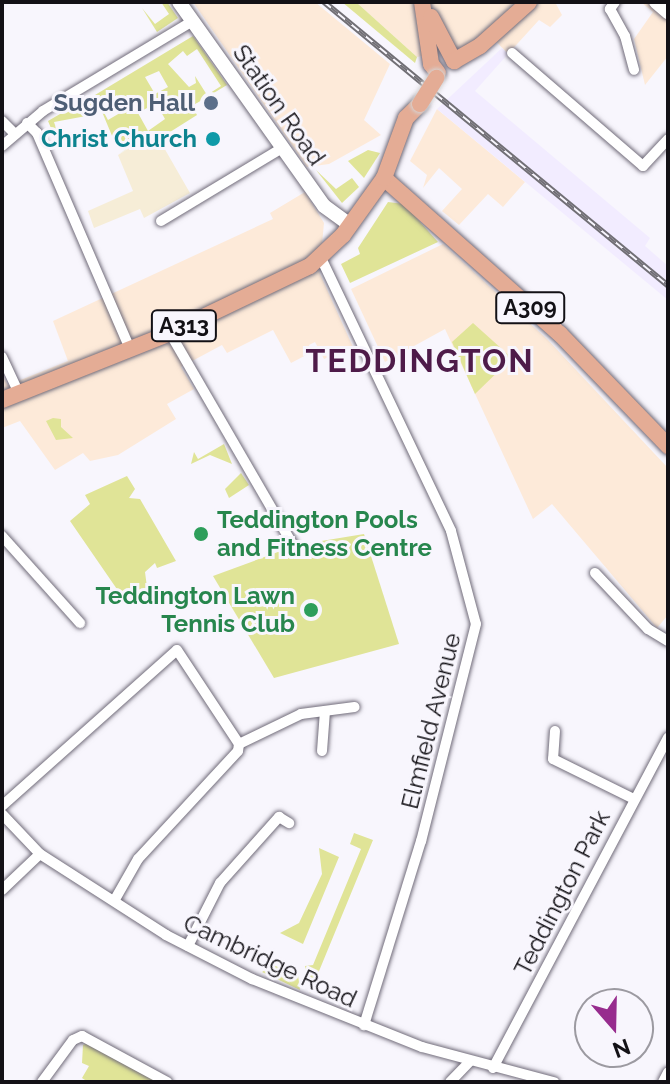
<!DOCTYPE html>
<style>
body{margin:0}
#map{position:relative;width:670px;height:1084px;overflow:hidden;background:#f8f6fd;font-family:Raleway,sans-serif}
div>[style]{position:absolute}
.commercial>*{inset:0;background:#fdead9}
.built>*{inset:0;background:#f2ecff}
.education>*{inset:0;background:#f6edd7}
.green>*{inset:0;background:#e0e497}
.roads{filter:drop-shadow(0 0 2px #716c7a) drop-shadow(0 0 2px #716c7a)}
.street>*{height:10px;margin:-5px;padding:0 5px;transform-origin:5px;border-radius:5px;background:#fff}
.secondary>*{height:14px;margin:-7px;padding:0 7px;transform-origin:7px;border-radius:7px;background:#fff}
.primary>*{height:16px;margin:-8px;padding:0 8px;transform-origin:8px;border-radius:8px;background:#e4ac95}
.rail>*{height:6px;margin-top:-3px;transform-origin:0;background:repeating-linear-gradient(90deg,#f8f6fd 0 9px,#716f75 0 18px);box-sizing:border-box;border-block:2px solid #716f75}
.bridges{filter:drop-shadow(0 0 2px #d5d4d5) drop-shadow(0 0 2px #d5d4d5)}
.primary-bridge>*{height:16px;margin:-8px;padding:0 8px;transform-origin:8px;border-radius:8px;background:#e4ac95}
.dots>*{width:22px;height:22px;translate:-50% -50%;box-sizing:border-box;border:4px solid #f8f6fd;border-radius:50%}
span{translate:-50% -50%;white-space:nowrap;text-align:center;line-height:1.15;-webkit-text-stroke:6px #f8f6fd;paint-order:stroke}
.shield-label span{padding:2px 6px;background:#f8f6fd;border:2px solid;border-radius:6px;-webkit-text-stroke-width:0}
.shield-label{font-size:22px;color:#131116;font-weight:700}
.service-label{font-size:24px;color:#4e5e75;font-weight:700}
.right{translate:-100% -50%;text-align:right}
.street-label{font-size:24px;color:#131116}
.culture-label{font-size:24px;color:#0d838f;font-weight:700}
.leisure-label{font-size:24px;color:#27864d;font-weight:700}
.left{translate:0 -50%;text-align:left}
.district-label{font-size:32px;color:#4e1b49;font-weight:700;letter-spacing:2px}
.frame{position:absolute;inset:0;border:4px solid #131116;pointer-events:none}
.north{position:absolute;left:574px;top:988px;width:80px;height:80px;box-sizing:border-box;background:#f8f6fd;border:2px solid #9c9aa1;border-radius:50%;rotate:160deg;font-size:22px;font-weight:700;line-height:32px;text-align:center;color:#131116}
.north::after{content:'';display:block;margin:auto;width:28px;height:36px;background:#972c8e;clip-path:polygon(50% 0,100% 100%,50% 72%,0 100%)}
</style>
<div id="map">
<div class="commercial">
<div style="clip-path:polygon(193px 2px,315px 2px,390px 64px,364px 120px,381px 135px,329px 164px,307px 167px)"></div>
<div style="clip-path:polygon(356px 2px,555px 2px,562px 15px,550px 27px,539px 20px,508px 54px,486px 31px,464px 47px,417px 57px)"></div>
<div style="clip-path:polygon(641px 2px,668px 2px,668px 56px,645px 85px,634px 39px,653px 12px)"></div>
<div style="clip-path:polygon(437px 109px,525px 182px,503px 207px,488px 194px,459px 225px,442px 211px,462px 189px,439px 168px,423px 188px,427px 175px,410px 161px)"></div>
<div style="clip-path:polygon(305px 192px,324px 223px,322px 244px,311px 254px,353px 347px,324px 359px,315px 342px,309px 345px,312px 352px,291px 363px,273px 330px,227px 353px,222px 345px,181px 367px,194px 389px,167px 404px,176px 419px,118px 455px,90px 461px,83px 453px,55px 470px,20px 421px,2px 428px,2px 375px,8px 385px,68px 361px,53px 321px,273px 219px,270px 213px)"></div>
<div style="clip-path:polygon(443px 244px,547px 339px,668px 468px,668px 615px,657px 628px,552px 504px,533px 519px,445px 329px,385px 362px,351px 289px)"></div>
</div>
<div class="built">
<div style="clip-path:polygon(502px 48px,508px 54px,475px 91px,650px 238px,645px 246px,668px 266px,668px 300px,437px 109px)"></div>
</div>
<div class="education">
<div style="clip-path:polygon(147px 137px,151px 144px,159px 139px,190px 193px,144px 218px,140px 209px,94px 228px,88px 211px,133px 191px,118px 155px)"></div>
</div>
<div class="green">
<div style="clip-path:polygon(161px 2px,167px 2px,178px 18px,157px 32px,142px 8px,155px 24px,169px 14px)"></div>
<div style="clip-path:polygon(342px 2px,356px 2px,417px 57px,415px 63px)"></div>
<div style="clip-path:polygon(evenodd,193px 36px,227px 85px,192px 106px,197px 115px,151px 144px,146px 137px,119px 154px,125px 150px,121px 141px,115px 143px,95px 95px,193px 36px,197px 49px,221px 86px,207px 95px,195px 76px,196px 83px,189px 87px,168px 64px,183px 51px,187px 56px,197px 49px,193px 36px,159px 71px,168px 87px,155px 94px,145px 77px,159px 71px,193px 36px,117px 95px,125px 110px,108px 120px,100px 105px,117px 95px,193px 36px,156px 103px,165px 119px,148px 131px,138px 113px,156px 103px)"></div>
<div style="clip-path:polygon(91px 96px,97px 114px,54px 122px,57px 131px,53px 133px,48px 121px)"></div>
<div style="clip-path:polygon(368px 150px,380px 153px,364px 178px,348px 161px)"></div>
<div style="clip-path:polygon(316px 170px,336px 189px,352px 178px,359px 187px,342px 203px)"></div>
<div style="clip-path:polygon(388px 202px,404px 204px,438px 242px,350px 283px,341px 264px,360px 254px,358px 248px)"></div>
<div style="clip-path:polygon(473px 323px,512px 358px,475px 394px,452px 342px)"></div>
<div style="clip-path:polygon(53px 418px,61px 419px,61px 427px,73px 438px,56px 440px,46px 421px)"></div>
<div style="clip-path:polygon(224px 444px,232px 464px,210px 455px,191px 464px,194px 452px,198px 459px)"></div>
<div style="clip-path:polygon(241px 473px,249px 485px,229px 498px,225px 489px)"></div>
<div style="clip-path:polygon(127px 476px,135px 489px,129px 498px,140px 499px,176px 561px,157px 568px,155px 563px,145px 572px,148px 595px,137px 598px,131px 589px,121px 595px,70px 521px,90px 504px,85px 495px)"></div>
<div style="clip-path:polygon(364px 534px,399px 644px,274px 678px,213px 576px,297px 545px)"></div>
<div style="clip-path:polygon(354px 833px,373px 840px,310px 993px,305px 966px,313px 965px,361px 849px,350px 844px)"></div>
<div style="clip-path:polygon(319px 848px,339px 857px,303px 944px,280px 933px,299px 923px,322px 874px)"></div>
<div style="clip-path:polygon(273px 965px,298px 975px,300px 990px,262px 972px)"></div>
<div style="clip-path:polygon(97px 1039px,169px 1082px,88px 1082px,82px 1078px,89px 1066px,82px 1063px,83px 1045px)"></div>
</div>
<div class="roads">
<div class="street">
<div style="left:615px;top:2px;width:9px;rotate:126deg"></div>
<div style="left:610px;top:9px;width:31px;rotate:61deg"></div>
<div style="left:625px;top:36px;width:35px;rotate:75deg"></div>
<div style="left:512px;top:53px;width:173px;rotate:40.8deg"></div>
<div style="left:643px;top:166px;width:37px;rotate:-47deg"></div>
<div style="left:2px;top:121px;width:18px;rotate:45deg"></div>
<div style="left:27px;top:123px;width:14px;rotate:45deg"></div>
<div style="left:37px;top:133px;width:235px;rotate:66.7deg"></div>
<div style="left:2px;top:146px;width:54px;rotate:-40.5deg"></div>
<div style="left:43px;top:111px;width:175px;rotate:-31deg"></div>
<div style="left:161px;top:221px;width:141px;rotate:-31.1deg"></div>
<div style="left:321px;top:258px;width:302px;rotate:64.5deg"></div>
<div style="left:451px;top:531px;width:96px;rotate:75deg"></div>
<div style="left:476px;top:624px;width:224px;rotate:104.2deg"></div>
<div style="left:421px;top:841px;width:193px;rotate:107.2deg"></div>
<div style="left:170px;top:333px;width:245px;rotate:59.9deg"></div>
<div style="left:2px;top:357px;width:40px;rotate:65deg"></div>
<div style="left:2px;top:536px;width:117px;rotate:48.1deg"></div>
<div style="left:595px;top:573px;width:77px;rotate:46.6deg"></div>
<div style="left:648px;top:629px;width:23px;rotate:31deg"></div>
<div style="left:555px;top:731px;width:28px;rotate:94deg"></div>
<div style="left:553px;top:759px;width:90px;rotate:26.3deg"></div>
<div style="left:239px;top:744px;width:69px;rotate:-25.8deg"></div>
<div style="left:301px;top:714px;width:54px;rotate:-7.4deg"></div>
<div style="left:322px;top:751px;width:40px;rotate:-85.7deg"></div>
<div style="left:2px;top:806px;width:234px;rotate:-41.7deg"></div>
<div style="left:177px;top:650px;width:113px;rotate:56.6deg"></div>
<div style="left:239px;top:744px;width:7px;rotate:98deg"></div>
<div style="left:238px;top:751px;width:147px;rotate:132.8deg"></div>
<div style="left:138px;top:859px;width:48px;rotate:119.7deg"></div>
<div style="left:2px;top:814px;width:55px;rotate:46.5deg"></div>
<div style="left:40px;top:854px;width:150px;rotate:32.7deg"></div>
<div style="left:166px;top:935px;width:97px;rotate:27.1deg"></div>
<div style="left:252px;top:979px;width:183px;rotate:21.8deg"></div>
<div style="left:422px;top:1047px;width:137px;rotate:14.9deg"></div>
<div style="left:2px;top:890px;width:52px;rotate:-43.5deg"></div>
<div style="left:188px;top:946px;width:71px;rotate:-63.1deg"></div>
<div style="left:220px;top:883px;width:89px;rotate:-48.2deg"></div>
<div style="left:279px;top:817px;width:12px;rotate:31deg"></div>
<div style="left:493px;top:1068px;width:374px;rotate:-62.1deg"></div>
<div style="left:42px;top:1082px;width:52px;rotate:-53.6deg"></div>
<div style="left:73px;top:1040px;width:10px;rotate:-24deg"></div>
<div style="left:82px;top:1036px;width:97px;rotate:28.4deg"></div>
<div style="left:450px;top:1082px;width:28px;rotate:-46deg"></div>
<div style="left:663px;top:1082px;width:11px;rotate:-63deg"></div>
</div>
<div class="secondary">
<div style="left:179px;top:2px;width:250px;rotate:54.6deg"></div>
<div style="left:324px;top:206px;width:32px;rotate:36deg"></div>
<div style="left:656px;top:2px;width:16px;rotate:40deg"></div>
</div>
<div class="primary">
<div style="left:422px;top:2px;width:63px;rotate:81.7deg"></div>
<div style="left:431px;top:64px;width:11px;rotate:52deg"></div>
<div style="left:431px;top:17px;width:50px;rotate:62.4deg"></div>
<div style="left:454px;top:61px;width:30px;rotate:-30deg"></div>
<div style="left:480px;top:46px;width:66px;rotate:-41.9deg"></div>
<div style="left:384px;top:178px;width:235px;rotate:41.6deg"></div>
<div style="left:560px;top:334px;width:156px;rotate:46deg"></div>
<div style="left:2px;top:400px;width:181px;rotate:-21.7deg"></div>
<div style="left:170px;top:333px;width:155px;rotate:-25.6deg"></div>
<div style="left:310px;top:266px;width:45px;rotate:-43.2deg"></div>
<div style="left:343px;top:235px;width:70px;rotate:-54.3deg"></div>
<div style="left:384px;top:178px;width:64px;rotate:-69.9deg"></div>
<div style="left:406px;top:118px;width:20px;rotate:-45deg"></div>
</div>
</div>
<div class="rail">
<div style="left:324px;top:2px;width:446px;rotate:39.5deg"></div>
</div>
<div class="bridges">
<div class="primary-bridge">
<div style="left:420px;top:104px;width:31px;rotate:-58deg"></div>
</div>
</div>
<div class="dots">
<div style="left:211px;top:103px;background:#5c6f8a"></div>
<div style="left:213px;top:139px;background:#0f9aa8"></div>
<div style="left:201px;top:534px;background:#2e9e5b"></div>
<div style="left:311px;top:610px;background:#2e9e5b"></div>
</div>
<div class="shield-label">
<span style="left:530px;top:308px">A309</span>
<span style="left:184px;top:326px">A313</span>
</div>
<div class="service-label">
<span class="right" style="left:195px;top:103px">Sugden Hall</span>
</div>
<div class="street-label">
<span style="left:279px;top:105px;rotate:55deg">Station Road</span>
<span style="left:431px;top:721px;rotate:-76deg">Elmfield Avenue</span>
<span style="left:562px;top:893px;rotate:-63deg">Teddington Park</span>
<span style="left:270px;top:961px;rotate:25deg">Cambridge Road</span>
</div>
<div class="culture-label">
<span class="right" style="left:197px;top:139px">Christ Church</span>
</div>
<div class="leisure-label">
<span class="left" style="left:217px;top:534px">Teddington Pools<br>and Fitness Centre</span>
<span class="right" style="left:295px;top:610px">Teddington Lawn<br>Tennis Club</span>
</div>
<div class="district-label">
<span style="left:420px;top:361px">TEDDINGTON</span>
</div>
<div class="frame"></div>
<div class="north">N</div>
</div>
